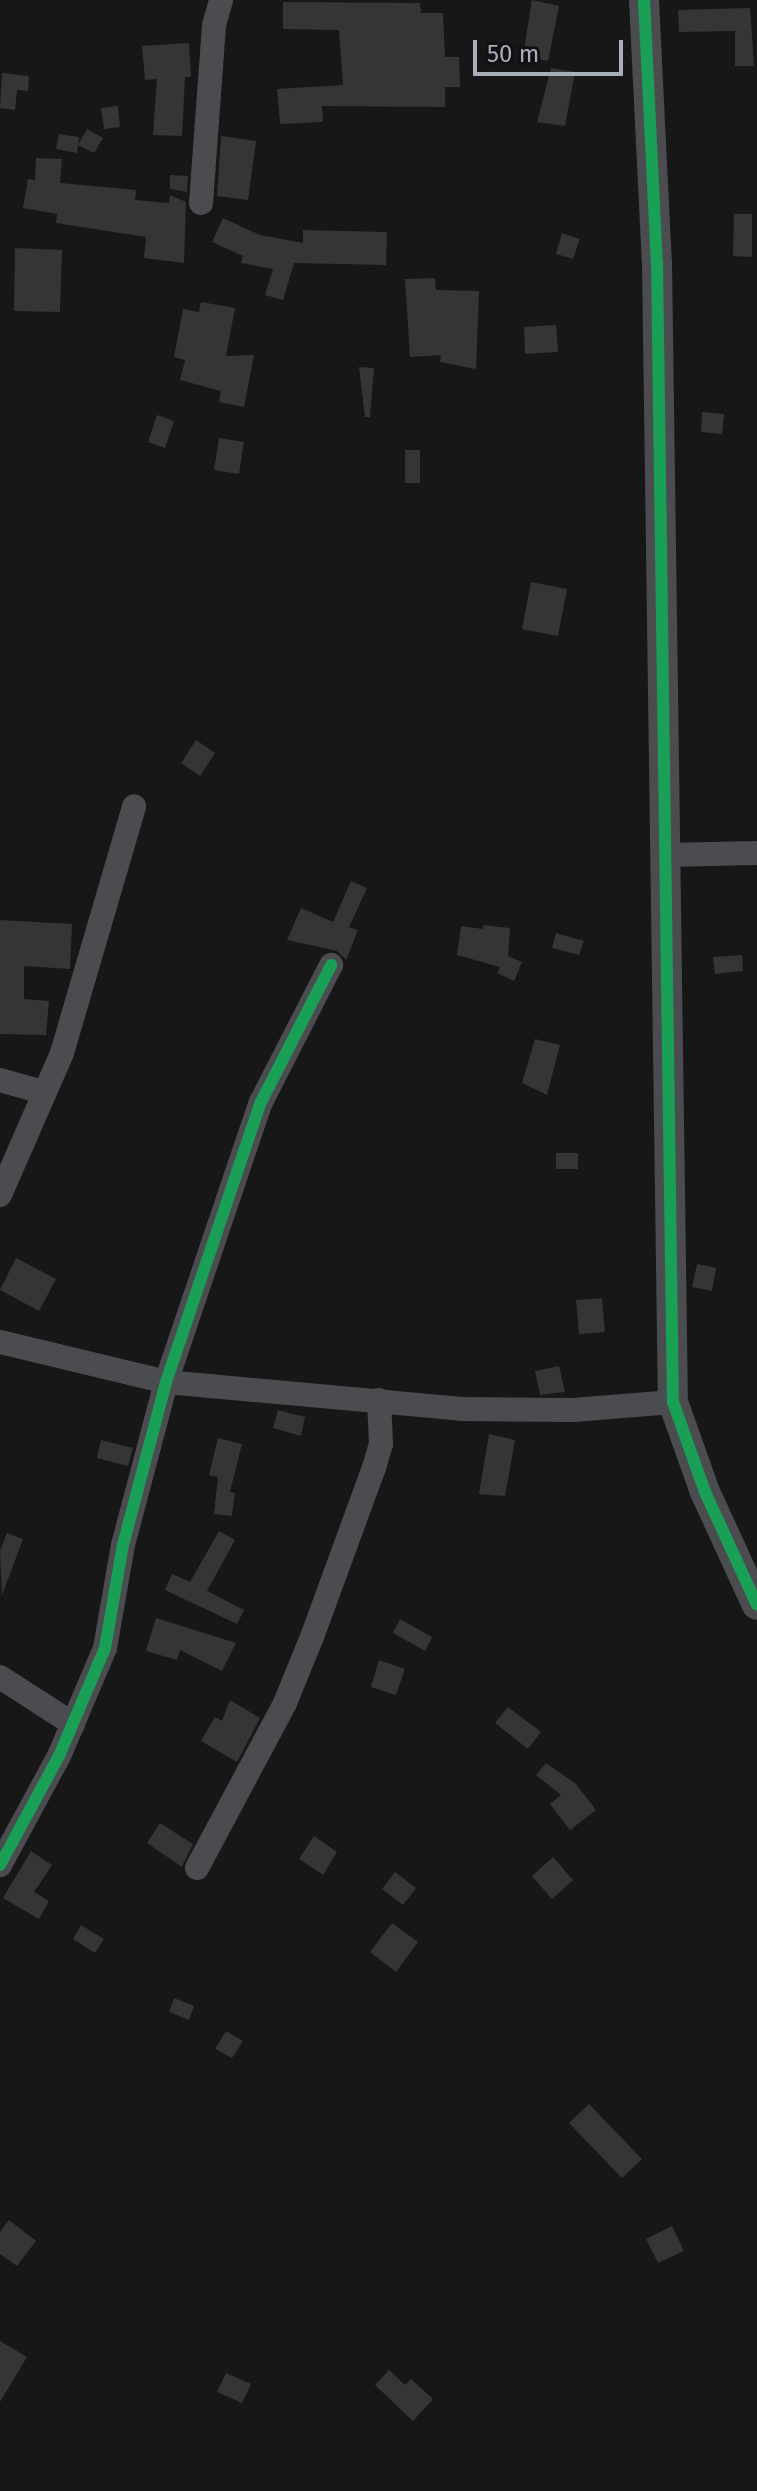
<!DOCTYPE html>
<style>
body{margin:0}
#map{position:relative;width:757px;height:2491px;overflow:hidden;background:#171717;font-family:"Fira Sans",sans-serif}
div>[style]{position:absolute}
.building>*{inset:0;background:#353536}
.minor>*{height:24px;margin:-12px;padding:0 12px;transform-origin:12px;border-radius:12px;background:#4b4c50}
.tertiary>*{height:30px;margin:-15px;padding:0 15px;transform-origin:15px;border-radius:15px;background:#4b4c50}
.cycleway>*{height:12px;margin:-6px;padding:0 6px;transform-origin:6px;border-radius:6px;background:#1a9f57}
span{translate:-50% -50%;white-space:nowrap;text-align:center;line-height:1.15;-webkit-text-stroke:6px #111113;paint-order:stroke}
.scale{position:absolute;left:473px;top:40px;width:150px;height:36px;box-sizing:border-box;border:4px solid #a8adb8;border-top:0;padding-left:10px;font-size:24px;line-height:28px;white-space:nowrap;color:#a8adb8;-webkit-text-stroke:6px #111113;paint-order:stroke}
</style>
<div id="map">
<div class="building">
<div style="clip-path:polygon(532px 0,559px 6px,548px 61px,523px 56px)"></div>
<div style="clip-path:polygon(283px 2px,420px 3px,421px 13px,443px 13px,445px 57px,459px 57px,460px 87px,445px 87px,445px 107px,322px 106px,323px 122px,280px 124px,277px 89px,343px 85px,339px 30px,283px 29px)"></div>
<div style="clip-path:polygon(750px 8px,754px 66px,735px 66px,735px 31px,679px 32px,678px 10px)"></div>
<div style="clip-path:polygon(189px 43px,191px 77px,185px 77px,182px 136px,153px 135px,157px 79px,145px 80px,142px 46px)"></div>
<div style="clip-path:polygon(551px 68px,575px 72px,565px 126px,537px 122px)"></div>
<div style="clip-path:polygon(2px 73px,29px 76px,28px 91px,17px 90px,15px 110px,0 108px)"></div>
<div style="clip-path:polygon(118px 106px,120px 127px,104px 129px,101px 108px)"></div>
<div style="clip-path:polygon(87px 129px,103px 138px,94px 153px,78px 145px)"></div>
<div style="clip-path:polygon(59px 134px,79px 137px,77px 153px,56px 149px)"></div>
<div style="clip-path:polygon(221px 136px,256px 141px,248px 200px,217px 196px)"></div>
<div style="clip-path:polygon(36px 158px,62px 159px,60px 183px,136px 190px,135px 200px,169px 203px,170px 195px,186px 202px,184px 263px,144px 258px,146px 237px,56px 223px,57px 214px,23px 208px,28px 179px,35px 180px)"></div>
<div style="clip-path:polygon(170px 175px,188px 176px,187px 192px,170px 189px)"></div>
<div style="clip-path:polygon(734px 214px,752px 214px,752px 257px,733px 256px)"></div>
<div style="clip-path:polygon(223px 218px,260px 235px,303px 243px,303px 230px,387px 232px,386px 265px,294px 263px,283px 300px,265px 295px,273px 269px,241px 263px,243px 256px,212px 242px)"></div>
<div style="clip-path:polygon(562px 233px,580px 239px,573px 259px,556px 254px)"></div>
<div style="clip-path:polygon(15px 248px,62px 250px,60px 312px,14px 311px)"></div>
<div style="clip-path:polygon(435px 278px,436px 290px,479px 291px,476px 369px,440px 362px,441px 355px,410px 357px,405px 279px)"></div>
<div style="clip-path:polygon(201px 302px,235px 308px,226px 356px,254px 355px,244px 407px,219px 402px,221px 391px,180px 380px,185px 360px,174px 357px,183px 309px,199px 312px)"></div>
<div style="clip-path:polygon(556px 325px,558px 352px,525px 354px,524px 327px)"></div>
<div style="clip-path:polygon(359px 367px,374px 368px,370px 417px,365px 417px)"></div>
<div style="clip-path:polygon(702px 412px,724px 414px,722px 434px,701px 432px)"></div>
<div style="clip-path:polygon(157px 415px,174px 421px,165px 448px,148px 442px)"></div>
<div style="clip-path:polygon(219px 438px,244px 442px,239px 474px,214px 470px)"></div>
<div style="clip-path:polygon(405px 450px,420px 450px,420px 483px,405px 483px)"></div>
<div style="clip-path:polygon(531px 582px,567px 589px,558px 636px,522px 629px)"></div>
<div style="clip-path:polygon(196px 740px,215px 753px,200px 776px,181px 763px)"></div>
<div style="clip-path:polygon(351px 881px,367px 888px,349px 927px,358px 930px,346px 960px,337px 951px,287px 940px,301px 908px,333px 922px)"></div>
<div style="clip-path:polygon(0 920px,72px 924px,70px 969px,24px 966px,24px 999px,49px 1001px,46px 1035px,0 1034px)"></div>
<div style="clip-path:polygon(483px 925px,510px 928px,508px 956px,522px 962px,514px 981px,497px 973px,500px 967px,457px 955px,461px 926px,483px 929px)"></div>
<div style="clip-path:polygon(556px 933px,584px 941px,579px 955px,552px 948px)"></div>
<div style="clip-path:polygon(742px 955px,743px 971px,715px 974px,713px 957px)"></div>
<div style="clip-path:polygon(535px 1039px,560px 1045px,547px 1095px,522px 1083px)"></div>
<div style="clip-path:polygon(556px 1153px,578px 1153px,578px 1169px,556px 1169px)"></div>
<div style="clip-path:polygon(16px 1258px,56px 1279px,39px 1311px,0 1290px)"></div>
<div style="clip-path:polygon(697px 1264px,716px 1268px,712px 1291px,692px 1287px)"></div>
<div style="clip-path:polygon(602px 1298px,605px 1332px,579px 1334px,576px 1300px)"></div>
<div style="clip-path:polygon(559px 1366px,565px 1392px,540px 1395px,535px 1371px)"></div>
<div style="clip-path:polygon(278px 1410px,305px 1417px,301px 1436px,273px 1428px)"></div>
<div style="clip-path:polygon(489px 1434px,515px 1440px,505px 1496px,479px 1494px)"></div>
<div style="clip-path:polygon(218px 1438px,242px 1444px,230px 1492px,235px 1493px,232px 1516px,214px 1514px,218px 1477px,209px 1475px)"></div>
<div style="clip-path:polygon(101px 1440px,133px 1448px,128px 1466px,97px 1458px)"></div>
<div style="clip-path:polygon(219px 1531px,235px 1540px,207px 1591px,244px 1610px,237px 1624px,165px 1590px,172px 1574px,190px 1582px)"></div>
<div style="clip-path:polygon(7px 1533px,23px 1539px,2px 1595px,0 1551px)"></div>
<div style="clip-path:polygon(156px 1618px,236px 1643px,222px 1671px,180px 1650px,177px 1660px,146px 1651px)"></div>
<div style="clip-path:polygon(400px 1619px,432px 1637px,425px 1651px,393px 1633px)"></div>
<div style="clip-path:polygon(379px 1660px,405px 1669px,396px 1695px,371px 1687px)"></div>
<div style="clip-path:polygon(230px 1700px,260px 1718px,237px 1762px,201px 1741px,215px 1717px,222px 1721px)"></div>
<div style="clip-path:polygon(508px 1707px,541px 1732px,528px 1749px,495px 1723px)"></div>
<div style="clip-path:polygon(546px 1763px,576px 1784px,596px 1810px,570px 1830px,550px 1804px,561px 1795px,536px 1775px)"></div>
<div style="clip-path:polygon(160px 1823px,193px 1844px,182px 1867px,147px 1843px)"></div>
<div style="clip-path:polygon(314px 1836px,337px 1852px,323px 1875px,299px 1859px)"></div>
<div style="clip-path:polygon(31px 1851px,52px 1865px,34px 1892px,49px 1901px,39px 1919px,3px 1898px)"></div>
<div style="clip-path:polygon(553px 1857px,573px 1880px,552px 1899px,532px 1876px)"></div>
<div style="clip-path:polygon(395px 1872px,416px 1888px,403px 1905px,382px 1889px)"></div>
<div style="clip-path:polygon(392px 1923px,418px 1942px,396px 1972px,370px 1952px)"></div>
<div style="clip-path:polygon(81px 1925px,104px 1939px,95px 1953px,73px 1939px)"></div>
<div style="clip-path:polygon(174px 1998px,194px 2006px,189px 2020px,169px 2012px)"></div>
<div style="clip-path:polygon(226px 2031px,243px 2041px,232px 2058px,215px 2049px)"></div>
<div style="clip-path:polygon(589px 2104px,642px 2159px,622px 2178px,569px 2123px)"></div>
<div style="clip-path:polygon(9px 2220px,36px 2241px,17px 2266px,0 2254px,0 2232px)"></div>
<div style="clip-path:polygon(672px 2226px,684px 2251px,658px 2263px,646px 2239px)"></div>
<div style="clip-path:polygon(0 2341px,27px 2357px,0 2402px)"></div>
<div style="clip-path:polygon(389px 2370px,405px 2385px,411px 2379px,433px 2399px,413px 2421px,375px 2385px)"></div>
<div style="clip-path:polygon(226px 2373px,251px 2384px,242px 2403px,217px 2392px)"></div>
</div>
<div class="minor">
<div style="left:201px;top:203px;width:178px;rotate:-85.8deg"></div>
<div style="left:214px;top:25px;width:26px;rotate:-74deg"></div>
<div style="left:663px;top:855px;width:94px;rotate:-1.2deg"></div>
<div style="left:0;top:1080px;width:45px;rotate:15.6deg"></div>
<div style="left:0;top:1195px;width:155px;rotate:-66.4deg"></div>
<div style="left:62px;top:1053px;width:257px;rotate:-73.7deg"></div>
<div style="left:0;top:1342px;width:171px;rotate:13.5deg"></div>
<div style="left:166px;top:1382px;width:297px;rotate:5.2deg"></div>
<div style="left:462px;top:1409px;width:111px;rotate:0.5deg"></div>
<div style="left:573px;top:1410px;width:100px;rotate:-4.6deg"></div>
<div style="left:0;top:1677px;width:87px;rotate:32.8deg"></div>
<div style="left:0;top:1865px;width:124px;rotate:-61.6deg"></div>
<div style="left:59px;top:1756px;width:117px;rotate:-66.9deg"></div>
<div style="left:105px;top:1648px;width:105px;rotate:-80.1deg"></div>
<div style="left:123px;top:1545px;width:169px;rotate:-75.2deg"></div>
<div style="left:166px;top:1382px;width:296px;rotate:-71.3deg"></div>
<div style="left:261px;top:1102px;width:154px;rotate:-62.9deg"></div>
<div style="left:197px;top:1868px;width:187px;rotate:-61.9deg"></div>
<div style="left:285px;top:1703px;width:71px;rotate:-67.8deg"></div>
<div style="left:312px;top:1637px;width:180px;rotate:-69.9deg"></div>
<div style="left:374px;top:1468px;width:25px;rotate:-74deg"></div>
<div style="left:381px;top:1444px;width:44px;rotate:-92.6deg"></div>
</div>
<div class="tertiary">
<div style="left:644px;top:0;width:262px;rotate:87.2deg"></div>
<div style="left:657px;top:262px;width:1140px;rotate:89.2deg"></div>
<div style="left:673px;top:1402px;width:96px;rotate:70.4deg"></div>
<div style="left:705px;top:1492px;width:124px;rotate:65.3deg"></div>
</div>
<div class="cycleway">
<div style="left:644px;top:0;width:262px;rotate:87.2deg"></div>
<div style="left:657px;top:262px;width:1140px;rotate:89.2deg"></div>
<div style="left:673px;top:1402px;width:96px;rotate:70.4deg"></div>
<div style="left:705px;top:1492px;width:124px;rotate:65.3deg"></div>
<div style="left:0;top:1865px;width:124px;rotate:-61.6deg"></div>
<div style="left:59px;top:1756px;width:117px;rotate:-66.9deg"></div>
<div style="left:105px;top:1648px;width:105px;rotate:-80.1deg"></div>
<div style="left:123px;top:1545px;width:169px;rotate:-75.2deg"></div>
<div style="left:166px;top:1382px;width:296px;rotate:-71.3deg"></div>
<div style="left:261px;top:1102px;width:154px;rotate:-62.9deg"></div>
</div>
<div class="scale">50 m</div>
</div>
